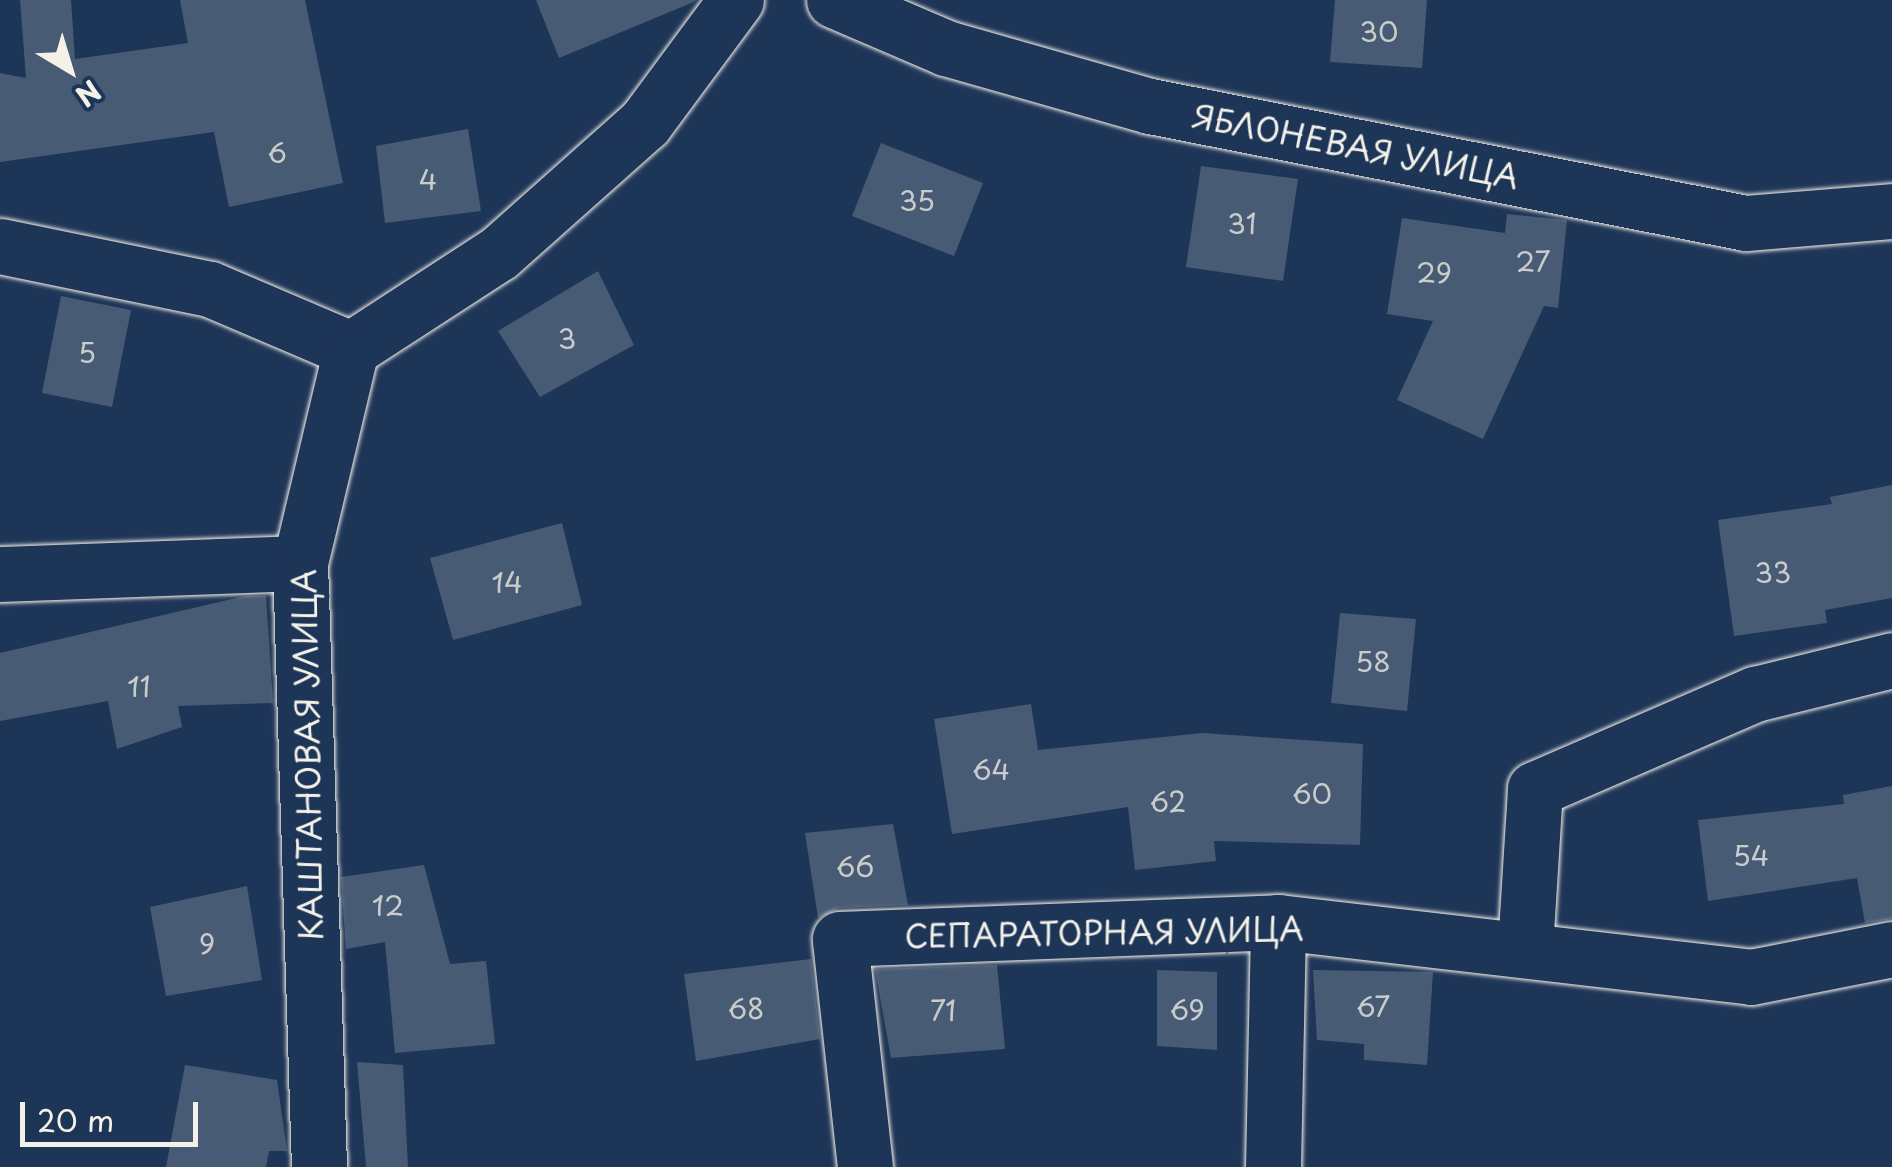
<!DOCTYPE html>
<meta charset="utf-8">
<style>
body{margin:0}
#map{position:relative;width:1892px;height:1167px;overflow:hidden;background:#1d3557;font-family:"Playpen Sans",sans-serif}
div>[style]{position:absolute}
.building>*{inset:0;background:#485b74}
.roads{filter:drop-shadow(0 0 2px #f4f1e8) drop-shadow(0 0 2px #f4f1e8)}
.minor>*{height:55px;margin:-27.5px;padding:0 27.5px;transform-origin:27.5px;border-radius:27.5px;background:#1d3557}
span{translate:-50% -50%;white-space:nowrap;text-align:center;line-height:1.15;-webkit-text-stroke:10px #1d3557;paint-order:stroke}
.number-label{font-size:28px;color:#c9cccb}
.number-label span{-webkit-text-stroke-width:0}
.street-label{font-size:32px;color:#f4f1e8}
.north{position:absolute;left:20px;top:20px;width:100px;height:100px;-webkit-text-stroke:8px #1d3557;paint-order:stroke;rotate:142deg;font-size:28px;font-weight:700;line-height:40px;text-align:center;color:#f4f1e8}
.north::after{content:'';display:block;margin:auto;width:35px;height:45px;background:#f4f1e8;clip-path:polygon(50% 0,100% 100%,50% 72%,0 100%)}
.scale{position:absolute;left:20px;top:1102px;width:178px;height:45px;box-sizing:border-box;border:5px solid #f4f1e8;border-top:0;padding-left:12px;font-size:30px;line-height:35px;white-space:nowrap;color:#f4f1e8;-webkit-text-stroke:8px #1d3557;paint-order:stroke}
</style>
<div id="map">
<div class="building">
<div style="clip-path:polygon(20px 0,71px 0,75px 59px,188px 43px,180px 0,305px 0,343px 183px,229px 207px,214px 132px,0 162px,0 73px,26px 78px)"></div>
<div style="clip-path:polygon(536px 0,695px 0,696px 1px,559px 58px)"></div>
<div style="clip-path:polygon(1335px 0,1427px 0,1422px 68px,1330px 62px)"></div>
<div style="clip-path:polygon(468px 129px,481px 211px,385px 223px,376px 146px)"></div>
<div style="clip-path:polygon(881px 143px,983px 183px,954px 256px,852px 216px)"></div>
<div style="clip-path:polygon(1201px 166px,1298px 179px,1283px 281px,1186px 267px)"></div>
<div style="clip-path:polygon(1507px 214px,1567px 220px,1558px 308px,1544px 306px,1483px 439px,1397px 400px,1433px 321px,1387px 314px,1402px 218px,1505px 233px)"></div>
<div style="clip-path:polygon(598px 271px,634px 345px,540px 397px,498px 331px)"></div>
<div style="clip-path:polygon(61px 296px,131px 310px,112px 407px,42px 393px)"></div>
<div style="clip-path:polygon(1892px 485px,1892px 598px,1825px 610px,1827px 623px,1734px 636px,1718px 520px,1832px 504px,1830px 497px)"></div>
<div style="clip-path:polygon(562px 523px,582px 605px,453px 640px,430px 558px)"></div>
<div style="clip-path:polygon(245px 596px,266px 596px,273px 703px,178px 706px,182px 727px,117px 749px,108px 701px,0 721px,0 653px)"></div>
<div style="clip-path:polygon(1340px 613px,1416px 619px,1407px 711px,1331px 703px)"></div>
<div style="clip-path:polygon(1031px 704px,1038px 750px,1202px 733px,1363px 744px,1360px 845px,1214px 841px,1216px 861px,1135px 870px,1128px 807px,952px 834px,934px 719px)"></div>
<div style="clip-path:polygon(1892px 786px,1892px 919px,1865px 923px,1857px 878px,1708px 901px,1698px 820px,1844px 804px,1843px 795px)"></div>
<div style="clip-path:polygon(893px 824px,908px 905px,839px 908px,818px 918px,805px 833px)"></div>
<div style="clip-path:polygon(424px 865px,450px 964px,486px 961px,495px 1044px,395px 1053px,385px 942px,346px 949px,341px 877px)"></div>
<div style="clip-path:polygon(247px 886px,262px 980px,166px 996px,150px 907px)"></div>
<div style="clip-path:polygon(811px 959px,820px 1039px,696px 1061px,684px 974px)"></div>
<div style="clip-path:polygon(997px 965px,1005px 1049px,891px 1058px,875px 969px)"></div>
<div style="clip-path:polygon(1157px 970px,1217px 972px,1217px 1050px,1157px 1046px)"></div>
<div style="clip-path:polygon(1313px 970px,1433px 972px,1427px 1065px,1364px 1060px,1364px 1044px,1317px 1040px)"></div>
<div style="clip-path:polygon(357px 1062px,403px 1065px,408px 1167px,366px 1167px)"></div>
<div style="clip-path:polygon(185px 1065px,277px 1080px,287px 1151px,269px 1151px,266px 1167px,166px 1167px)"></div>
</div>
<div class="roads">
<div class="minor">
<div style="left:834px;top:0;width:122px;rotate:23.2deg"></div>
<div style="left:946px;top:48px;width:212px;rotate:15.9deg"></div>
<div style="left:1150px;top:106px;width:607px;rotate:11.11deg"></div>
<div style="left:1746px;top:223px;width:146px;rotate:-4.7deg"></div>
<div style="left:0;top:246px;width:214px;rotate:11.6deg"></div>
<div style="left:210px;top:289px;width:153px;rotate:23.1deg"></div>
<div style="left:351px;top:349px;width:176px;rotate:-33deg"></div>
<div style="left:499px;top:253px;width:195px;rotate:-41.7deg"></div>
<div style="left:645px;top:123px;width:153px;rotate:-53.5deg"></div>
<div style="left:0;top:574px;width:300px;rotate:-2.1deg"></div>
<div style="left:1525px;top:948px;width:159px;rotate:-86.4deg"></div>
<div style="left:1535px;top:789px;width:240px;rotate:-23.4deg"></div>
<div style="left:1755px;top:694px;width:141px;rotate:-13.9deg"></div>
<div style="left:319px;top:1167px;width:604px;rotate:-91.8deg"></div>
<div style="left:300px;top:563px;width:220px;rotate:-76.6deg"></div>
<div style="left:865px;top:1167px;width:229px;rotate:-96.3deg"></div>
<div style="left:840px;top:939px;width:438px;rotate:-2.2deg"></div>
<div style="left:1278px;top:922px;width:476px;rotate:6.6deg"></div>
<div style="left:1751px;top:977px;width:144px;rotate:-11.2deg"></div>
<div style="left:1273px;top:1167px;width:245px;rotate:-88.8deg"></div>
</div>
</div>
<div class="number-label">
<span style="left:1379px;top:31px">30</span>
<span style="left:277px;top:152px">6</span>
<span style="left:428px;top:179px">4</span>
<span style="left:917px;top:200px">35</span>
<span style="left:1242px;top:223px">31</span>
<span style="left:1533px;top:261px">27</span>
<span style="left:1434px;top:272px">29</span>
<span style="left:567px;top:338px">3</span>
<span style="left:87px;top:352px">5</span>
<span style="left:1773px;top:572px">33</span>
<span style="left:507px;top:582px">14</span>
<span style="left:1373px;top:661px">58</span>
<span style="left:139px;top:686px">11</span>
<span style="left:991px;top:769px">64</span>
<span style="left:1312px;top:793px">60</span>
<span style="left:1168px;top:801px">62</span>
<span style="left:1751px;top:855px">54</span>
<span style="left:855px;top:866px">66</span>
<span style="left:388px;top:905px">12</span>
<span style="left:207px;top:943px">9</span>
<span style="left:1373px;top:1006px">67</span>
<span style="left:746px;top:1008px">68</span>
<span style="left:1187px;top:1009px">69</span>
<span style="left:943px;top:1010px">71</span>
</div>
<div class="street-label">
<span style="left:1356px;top:146px;rotate:11deg">ЯБЛОНЕВАЯ УЛИЦА</span>
<span style="left:307px;top:755px;rotate:-91deg">КАШТАНОВАЯ УЛИЦА</span>
<span style="left:1104px;top:932px;rotate:-1deg">СЕПАРАТОРНАЯ УЛИЦА</span>
</div>
<div class="north">N</div>
<div class="scale">20 m</div>
</div>
